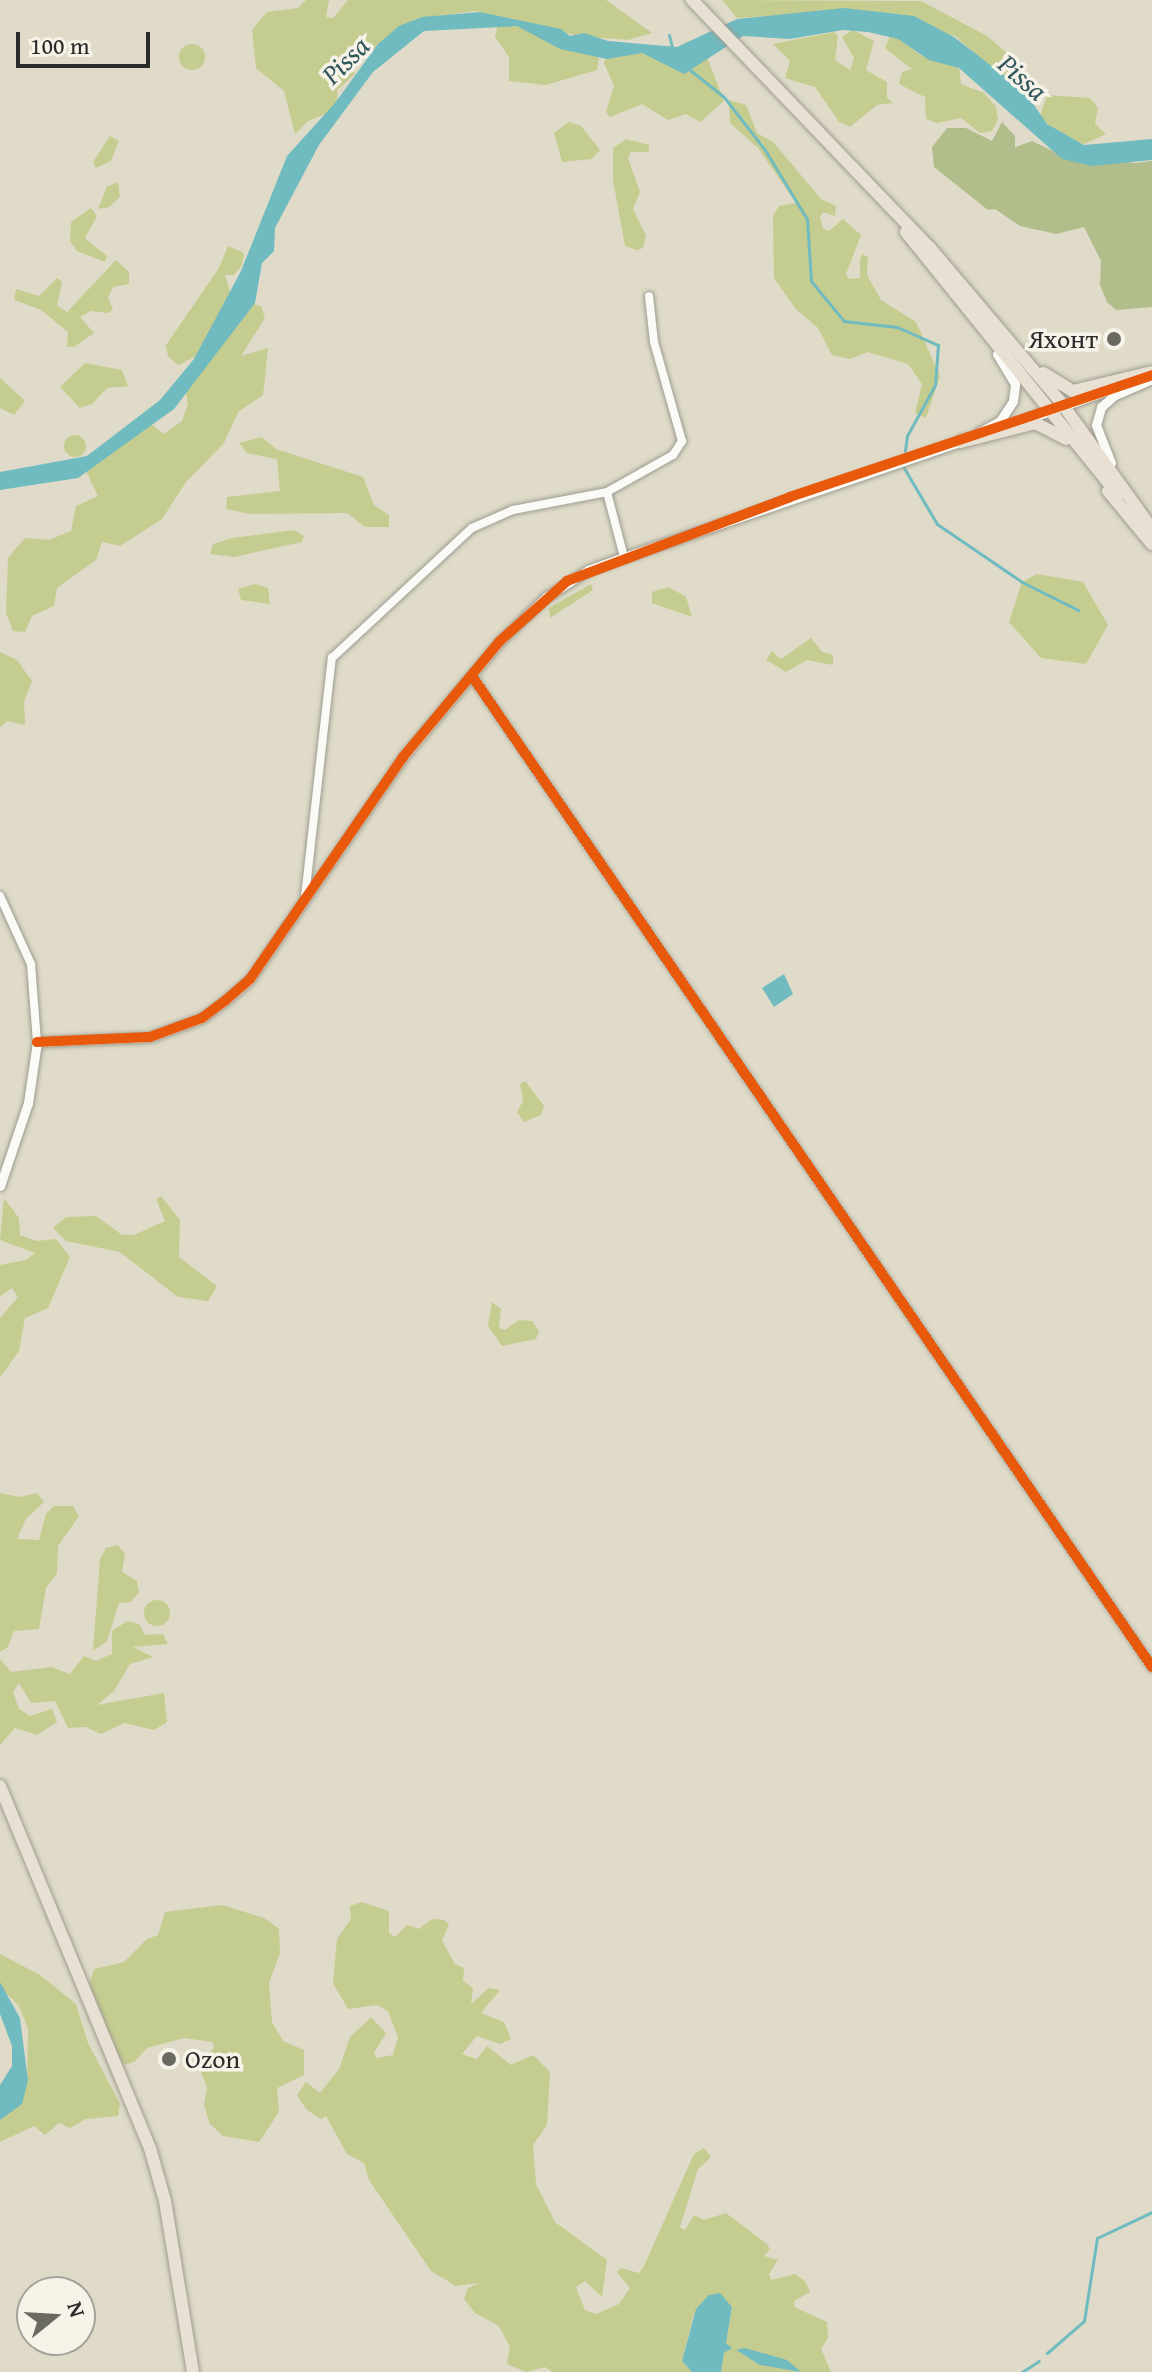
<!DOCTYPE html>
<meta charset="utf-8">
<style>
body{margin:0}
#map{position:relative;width:1152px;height:2372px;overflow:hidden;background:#dfdbc8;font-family:"Gentium Book Plus",serif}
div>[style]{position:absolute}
.green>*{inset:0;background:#c5cc90}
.round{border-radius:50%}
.forest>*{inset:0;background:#b1be8b}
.water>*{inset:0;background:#70bbc0}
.stream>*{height:3px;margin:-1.5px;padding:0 1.5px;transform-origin:1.5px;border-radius:1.5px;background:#70bbc0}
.roads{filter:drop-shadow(0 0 2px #9e9c91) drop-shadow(0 0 2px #9e9c91)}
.minor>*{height:8px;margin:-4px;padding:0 4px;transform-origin:4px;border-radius:4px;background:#fafaf7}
.tertiary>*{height:9px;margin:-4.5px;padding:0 4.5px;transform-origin:4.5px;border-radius:4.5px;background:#fafaf7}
.primary>*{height:12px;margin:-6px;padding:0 6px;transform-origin:6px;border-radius:6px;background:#e8e1d3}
.trunk>*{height:12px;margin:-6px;padding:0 6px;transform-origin:6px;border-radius:6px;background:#e8e1d3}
.cycleway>*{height:10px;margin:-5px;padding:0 5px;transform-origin:5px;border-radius:5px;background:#e8590c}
.dots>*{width:22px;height:22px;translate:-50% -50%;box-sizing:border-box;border:4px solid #f7f3e8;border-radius:50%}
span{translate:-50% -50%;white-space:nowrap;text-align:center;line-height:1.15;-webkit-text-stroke:7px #f7f3e8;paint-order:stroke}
.poi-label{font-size:26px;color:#2b2b2b}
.right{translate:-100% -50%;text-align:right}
.left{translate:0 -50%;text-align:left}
.water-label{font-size:28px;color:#32585e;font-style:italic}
.north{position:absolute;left:16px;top:2276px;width:80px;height:80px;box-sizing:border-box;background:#f7f3e8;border:2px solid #a5a39c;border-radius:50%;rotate:72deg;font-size:22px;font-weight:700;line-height:32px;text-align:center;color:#2b2b2b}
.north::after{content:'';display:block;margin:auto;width:28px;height:36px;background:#6a6962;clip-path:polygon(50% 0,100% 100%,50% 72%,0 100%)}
.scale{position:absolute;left:16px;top:32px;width:134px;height:36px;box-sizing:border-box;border:4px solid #2b2b2b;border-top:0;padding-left:10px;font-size:24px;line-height:28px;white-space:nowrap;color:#2b2b2b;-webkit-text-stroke:6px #f7f3e8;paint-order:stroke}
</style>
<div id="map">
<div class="green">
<div style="clip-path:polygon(306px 0,329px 0,326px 17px,333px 18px,348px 0,606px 0,652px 33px,628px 40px,579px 36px,475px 11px,415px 19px,371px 51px,347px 46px,355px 74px,337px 90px,338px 102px,331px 112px,308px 121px,295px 134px,284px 91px,256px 68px,252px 30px,267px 12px,298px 8px)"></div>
<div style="clip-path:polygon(722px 0,921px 1px,987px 36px,1006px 52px,1011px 70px,1004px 79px,955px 36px,941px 32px,850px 11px,737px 18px)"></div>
<div style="clip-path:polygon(498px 25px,521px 25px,599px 58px,597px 70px,546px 85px,509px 81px,509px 57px,495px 37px)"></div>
<div style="clip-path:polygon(853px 30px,874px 41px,866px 70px,887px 82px,887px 98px,893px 103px,877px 105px,850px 127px,839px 122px,815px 87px,785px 78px,790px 61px,773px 44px,834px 32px,838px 36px,835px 60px,850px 70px,854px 58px,842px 37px)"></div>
<div style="clip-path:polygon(891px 33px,920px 55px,959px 66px,961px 84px,984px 93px,996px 107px,998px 120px,992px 131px,980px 133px,961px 118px,937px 123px,926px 119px,925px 97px,899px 84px,902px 72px,912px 69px,885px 48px)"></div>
<div class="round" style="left:179px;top:44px;width:26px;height:26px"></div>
<div style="clip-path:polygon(608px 52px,705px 52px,724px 101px,700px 122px,686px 114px,668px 120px,642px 104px,610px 117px,606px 112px,614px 86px,604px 63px)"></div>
<div style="clip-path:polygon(1047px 95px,1090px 98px,1098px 108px,1095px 124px,1106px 134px,1084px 144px,1057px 134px,1040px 116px)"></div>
<div style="clip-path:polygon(729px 100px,746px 105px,757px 133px,773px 142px,821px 199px,836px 206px,835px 216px,823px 212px,820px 217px,823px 228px,829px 231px,843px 219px,861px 235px,846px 274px,849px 279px,860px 278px,860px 260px,862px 254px,868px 257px,867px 275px,881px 300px,916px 322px,940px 376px,926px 418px,915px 413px,922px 384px,908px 364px,868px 352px,850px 359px,832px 355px,818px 328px,795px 308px,774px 278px,773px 216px,779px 206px,796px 203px,758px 148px,730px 123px)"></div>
<div style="clip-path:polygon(569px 122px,581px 126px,600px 150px,592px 159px,562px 162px,554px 133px)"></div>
<div style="clip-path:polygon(110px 136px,119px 141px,111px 161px,96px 168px,93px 162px)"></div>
<div style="clip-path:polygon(626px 139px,649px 145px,649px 152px,631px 152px,628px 158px,640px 192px,633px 209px,646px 236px,643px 248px,637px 250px,625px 246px,613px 180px,613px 148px)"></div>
<div style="clip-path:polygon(118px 182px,120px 197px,109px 207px,98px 209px,107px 187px)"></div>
<div style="clip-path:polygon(91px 208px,97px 216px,85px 238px,107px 256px,105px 262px,77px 251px,70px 241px,71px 222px)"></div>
<div style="clip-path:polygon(228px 246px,244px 253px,242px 265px,234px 275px,225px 275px,230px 292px,200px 354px,179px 365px,168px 357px,166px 345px,219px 268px)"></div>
<div style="clip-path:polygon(116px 260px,129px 272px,129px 284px,113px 287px,108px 298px,113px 309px,108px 313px,91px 311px,80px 317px,94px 333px,74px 347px,67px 347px,68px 332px,41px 310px,14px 300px,16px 289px,39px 296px,57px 278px,62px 282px,57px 306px,67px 312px)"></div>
<div style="clip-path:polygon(250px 303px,261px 306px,265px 318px,241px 356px,268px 348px,263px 395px,238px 412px,224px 443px,186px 482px,162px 519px,120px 546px,102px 542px,96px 560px,57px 588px,54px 606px,32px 616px,25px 632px,13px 631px,6px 613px,8px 558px,25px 538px,49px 540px,71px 531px,76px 506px,98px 496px,85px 469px,147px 421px,164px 434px,182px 421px,188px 404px,184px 385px)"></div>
<div style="clip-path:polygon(85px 363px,122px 370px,128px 386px,107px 388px,92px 404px,80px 408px,60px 387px)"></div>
<div style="clip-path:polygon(0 378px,25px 401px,14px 415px,0 408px)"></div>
<div class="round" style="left:64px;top:435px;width:22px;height:22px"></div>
<div style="clip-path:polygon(262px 437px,276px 449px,363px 477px,374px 505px,389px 515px,389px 527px,365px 527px,347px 513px,250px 514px,226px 509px,227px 497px,280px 491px,277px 459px,247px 453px,239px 443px)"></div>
<div style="clip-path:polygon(294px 530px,304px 536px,302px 542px,234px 557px,210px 554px,213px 544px,232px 538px)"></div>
<div style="clip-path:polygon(1037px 574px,1083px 582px,1108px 625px,1086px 664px,1041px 658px,1009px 622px,1022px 582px)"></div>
<div style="clip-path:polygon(255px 584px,268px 588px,270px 604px,241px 600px,238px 589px)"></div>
<div style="clip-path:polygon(591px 584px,593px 590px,550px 618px,549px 608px)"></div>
<div style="clip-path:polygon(669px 587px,686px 597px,692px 617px,652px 603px,652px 592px)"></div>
<div style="clip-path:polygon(811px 638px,822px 652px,833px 655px,833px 665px,807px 660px,786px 672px,766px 660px,772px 651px,781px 659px)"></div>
<div style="clip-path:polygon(0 652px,17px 660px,32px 681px,24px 701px,25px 725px,7px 721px,0 727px)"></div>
<div style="clip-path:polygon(525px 1081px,544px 1106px,541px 1115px,524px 1122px,517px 1112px,523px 1101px,520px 1084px)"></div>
<div style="clip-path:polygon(161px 1196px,180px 1220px,179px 1257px,217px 1286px,208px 1301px,178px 1297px,120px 1252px,66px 1241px,53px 1228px,66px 1217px,96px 1216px,122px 1235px,134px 1235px,165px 1221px,156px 1199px)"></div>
<div style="clip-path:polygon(4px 1198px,19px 1218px,20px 1235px,37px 1241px,56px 1239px,70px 1257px,48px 1308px,25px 1318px,19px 1351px,0 1377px,0 1318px,18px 1297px,12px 1288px,0 1296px,0 1265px,26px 1260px,35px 1253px,0 1240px)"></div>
<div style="clip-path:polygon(492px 1302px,501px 1309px,499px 1328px,505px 1330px,519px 1320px,532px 1321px,539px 1331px,536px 1339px,502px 1346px,488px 1326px)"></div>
<div style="clip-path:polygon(0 1493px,19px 1497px,37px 1493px,44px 1502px,26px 1519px,17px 1539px,39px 1540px,46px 1514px,54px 1506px,73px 1506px,79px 1516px,58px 1546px,57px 1573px,46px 1588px,39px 1629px,14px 1631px,8px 1647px,0 1652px)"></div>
<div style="clip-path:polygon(118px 1545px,125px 1554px,122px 1572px,137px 1581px,139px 1592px,131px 1602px,119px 1603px,107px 1641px,93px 1651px,100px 1559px,106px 1548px)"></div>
<div class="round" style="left:144px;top:1600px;width:26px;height:26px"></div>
<div style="clip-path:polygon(127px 1621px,139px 1624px,145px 1635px,163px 1634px,168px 1644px,133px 1647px,153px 1657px,130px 1664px,114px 1691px,97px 1705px,164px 1693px,167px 1722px,154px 1730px,124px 1723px,101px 1734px,86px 1727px,68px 1728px,55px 1701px,31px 1703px,19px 1683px,13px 1692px,19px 1709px,30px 1716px,52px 1709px,57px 1722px,37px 1735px,15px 1728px,0 1745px,0 1659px,11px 1672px,51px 1667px,70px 1674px,84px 1656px,96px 1661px,112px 1654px,112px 1631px)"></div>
<div style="clip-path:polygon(362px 1902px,389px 1911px,389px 1933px,395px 1937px,407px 1925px,419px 1929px,432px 1919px,444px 1920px,449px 1924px,442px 1941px,455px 1964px,464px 1968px,463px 1981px,473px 1988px,471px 2004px,489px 1988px,500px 1990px,481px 2013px,504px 2022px,511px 2039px,500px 2044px,477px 2036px,462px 2054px,477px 2059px,487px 2046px,511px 2065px,533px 2055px,550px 2072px,547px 2125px,533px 2145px,536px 2184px,555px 2222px,607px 2260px,602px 2297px,585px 2281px,576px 2287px,585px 2310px,596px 2314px,619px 2304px,630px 2288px,617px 2272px,621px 2268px,639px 2273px,643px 2268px,694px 2154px,704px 2148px,711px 2157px,698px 2169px,680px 2227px,685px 2230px,694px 2215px,704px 2220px,726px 2213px,767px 2244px,770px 2249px,764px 2256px,778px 2260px,769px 2274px,771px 2280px,795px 2274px,805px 2281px,810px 2292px,794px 2301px,794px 2307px,827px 2322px,828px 2338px,821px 2349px,831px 2372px,721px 2372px,732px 2307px,694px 2314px,682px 2361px,692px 2372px,552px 2372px,545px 2367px,526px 2372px,507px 2364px,510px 2347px,499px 2326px,475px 2313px,464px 2299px,468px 2288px,479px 2283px,456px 2286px,431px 2271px,369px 2180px,364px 2163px,347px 2154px,326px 2116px,321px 2119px,307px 2110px,297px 2095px,306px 2082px,320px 2093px,339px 2069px,350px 2037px,371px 2017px,386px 2033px,374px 2053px,377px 2058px,393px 2055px,398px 2037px,388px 2011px,377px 2005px,348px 2009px,333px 1983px,337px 1939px,351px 1919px,350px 1906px)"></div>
<div style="clip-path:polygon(222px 1905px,264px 1918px,279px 1929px,280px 1953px,269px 1983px,272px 2022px,283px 2041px,304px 2050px,304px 2075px,277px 2088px,279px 2112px,259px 2142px,223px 2136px,210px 2124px,204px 2105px,207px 2087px,198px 2065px,214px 2048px,213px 2042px,184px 2038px,147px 2048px,134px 2062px,123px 2065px,89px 1986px,94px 1969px,124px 1962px,147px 1939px,158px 1935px,165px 1912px)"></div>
<div style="clip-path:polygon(0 1954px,40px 1975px,76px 2004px,88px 2043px,120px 2104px,118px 2116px,86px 2119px,70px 2128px,59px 2123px,45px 2135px,34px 2126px,0 2142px,0 2113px,27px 2083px,28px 2029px,19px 2006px,0 1987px)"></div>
</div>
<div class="forest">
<div style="clip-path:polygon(1002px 122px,1015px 136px,1015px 147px,1032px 141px,1055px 152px,1135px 163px,1152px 161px,1152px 307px,1116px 310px,1107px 302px,1100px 285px,1101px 261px,1084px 227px,1056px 234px,1020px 226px,995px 209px,988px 210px,934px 167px,932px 147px,947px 128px,966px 128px,992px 141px)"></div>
</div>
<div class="water">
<div style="clip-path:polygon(844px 8px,914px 16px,954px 37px,1025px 92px,1047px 124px,1084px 145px,1152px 139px,1152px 160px,1092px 166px,1062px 159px,959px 68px,929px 60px,898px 39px,868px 32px,843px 30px,790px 39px,743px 36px,684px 74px,642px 53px,607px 59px,560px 49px,517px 26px,424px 31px,373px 72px,319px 145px,275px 228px,274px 251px,262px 263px,255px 303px,174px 409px,78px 478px,0 490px,0 472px,87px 456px,160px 400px,194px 359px,241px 271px,287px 156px,335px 103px,378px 44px,399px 26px,422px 17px,480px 12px,561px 29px,570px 36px,584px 33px,608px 41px,677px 47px,737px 19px)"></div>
<div style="clip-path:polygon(784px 974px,793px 994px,774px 1007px,762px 988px)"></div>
<div style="clip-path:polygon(0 1982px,20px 2018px,28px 2081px,22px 2104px,0 2120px,0 2085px,12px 2066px,12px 2046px,0 2014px)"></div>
<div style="clip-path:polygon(720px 2293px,732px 2307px,726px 2343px,732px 2348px,724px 2353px,721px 2372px,692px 2372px,682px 2361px,696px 2309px,709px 2295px)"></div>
<div style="clip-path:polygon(745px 2348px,787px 2360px,801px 2372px,760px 2365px,736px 2350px)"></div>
</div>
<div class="stream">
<div style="left:669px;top:35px;width:12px;rotate:76deg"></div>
<div style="left:690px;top:70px;width:43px;rotate:38.5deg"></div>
<div style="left:724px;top:97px;width:67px;rotate:52.3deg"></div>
<div style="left:765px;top:150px;width:81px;rotate:58.7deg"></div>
<div style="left:807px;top:219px;width:62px;rotate:86.3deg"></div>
<div style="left:811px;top:281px;width:52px;rotate:50.5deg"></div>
<div style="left:844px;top:321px;width:53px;rotate:6.5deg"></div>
<div style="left:897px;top:327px;width:45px;rotate:23.7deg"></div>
<div style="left:938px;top:345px;width:40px;rotate:94.3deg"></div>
<div style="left:935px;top:385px;width:58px;rotate:118.8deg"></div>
<div style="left:907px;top:436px;width:15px;rotate:98deg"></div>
<div style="left:904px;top:468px;width:65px;rotate:59.5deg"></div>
<div style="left:937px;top:524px;width:103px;rotate:34.3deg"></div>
<div style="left:1022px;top:582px;width:63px;rotate:26.6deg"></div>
<div style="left:1047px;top:2353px;width:49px;rotate:-40.9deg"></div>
<div style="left:1084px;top:2321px;width:84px;rotate:-81.1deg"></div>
<div style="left:1097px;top:2238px;width:61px;rotate:-25.3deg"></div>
<div style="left:1022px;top:2372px;width:20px;rotate:-33deg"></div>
</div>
<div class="roads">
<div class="minor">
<div style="left:624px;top:557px;width:67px;rotate:-104.7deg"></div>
<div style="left:607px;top:492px;width:76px;rotate:-29.3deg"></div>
<div style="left:673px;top:455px;width:17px;rotate:-57deg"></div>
<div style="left:682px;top:441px;width:103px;rotate:-105.8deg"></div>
<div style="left:654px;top:342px;width:46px;rotate:-96.2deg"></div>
<div style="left:472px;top:676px;width:1202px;rotate:55.54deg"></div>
<div style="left:0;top:896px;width:75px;rotate:65.5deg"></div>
<div style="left:31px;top:964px;width:78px;rotate:85.6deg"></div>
<div style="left:305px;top:897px;width:241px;rotate:-83.6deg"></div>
<div style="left:332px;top:658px;width:191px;rotate:-42.9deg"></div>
<div style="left:472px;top:528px;width:45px;rotate:-23.7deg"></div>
<div style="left:513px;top:510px;width:96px;rotate:-10.8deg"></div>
</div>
<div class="tertiary">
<div style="left:1014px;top:424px;width:121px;rotate:-19.8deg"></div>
<div style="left:978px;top:433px;width:25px;rotate:-29deg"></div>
<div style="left:1000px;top:421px;width:24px;rotate:-57deg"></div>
<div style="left:1013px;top:401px;width:17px;rotate:-83deg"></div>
<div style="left:1015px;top:384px;width:35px;rotate:-121deg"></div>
<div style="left:1111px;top:463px;width:41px;rotate:-111.5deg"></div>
<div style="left:1096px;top:425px;width:19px;rotate:-74deg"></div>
<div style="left:1101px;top:407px;width:18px;rotate:-41deg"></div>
<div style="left:1115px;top:395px;width:40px;rotate:-23.4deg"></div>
<div style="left:0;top:1186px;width:88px;rotate:-71.4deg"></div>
<div style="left:28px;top:1103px;width:62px;rotate:-81.6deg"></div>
<div style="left:37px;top:1042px;width:113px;rotate:-2.5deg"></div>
<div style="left:150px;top:1037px;width:55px;rotate:-20.1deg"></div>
<div style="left:202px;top:1018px;width:30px;rotate:-37deg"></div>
<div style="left:226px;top:1000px;width:32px;rotate:-41deg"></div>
<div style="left:250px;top:979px;width:270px;rotate:-55.4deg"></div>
<div style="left:403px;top:757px;width:151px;rotate:-50.1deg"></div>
<div style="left:500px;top:641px;width:64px;rotate:-43.7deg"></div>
<div style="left:546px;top:597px;width:50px;rotate:-32.7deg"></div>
<div style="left:588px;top:570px;width:38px;rotate:-20deg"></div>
<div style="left:624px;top:557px;width:361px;rotate:-18.9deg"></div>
</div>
<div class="primary">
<div style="left:0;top:1786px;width:392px;rotate:67.5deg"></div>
<div style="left:150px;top:2148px;width:55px;rotate:74.2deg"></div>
<div style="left:165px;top:2201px;width:173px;rotate:80.7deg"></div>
</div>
<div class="trunk">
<div style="left:692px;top:0;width:344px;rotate:46.2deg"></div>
<div style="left:930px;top:248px;width:206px;rotate:49.7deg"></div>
<div style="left:1063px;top:405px;width:153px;rotate:54.3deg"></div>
<div style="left:906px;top:232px;width:338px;rotate:51.1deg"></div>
<div style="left:1043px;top:373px;width:35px;rotate:31deg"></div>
<div style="left:1073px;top:391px;width:81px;rotate:-13.5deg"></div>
<div style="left:961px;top:442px;width:76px;rotate:-14.4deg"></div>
<div style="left:1035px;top:423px;width:35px;rotate:27deg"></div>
<div style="left:1108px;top:491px;width:69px;rotate:50.3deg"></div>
</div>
</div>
<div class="cycleway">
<div style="left:472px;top:676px;width:1202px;rotate:55.54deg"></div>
<div style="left:37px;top:1042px;width:113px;rotate:-2.5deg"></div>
<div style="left:150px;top:1037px;width:55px;rotate:-20.1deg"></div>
<div style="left:202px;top:1018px;width:30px;rotate:-37deg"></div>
<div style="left:226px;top:1000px;width:32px;rotate:-41deg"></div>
<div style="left:250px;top:979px;width:270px;rotate:-55.4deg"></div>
<div style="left:403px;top:757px;width:151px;rotate:-50.1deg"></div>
<div style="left:500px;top:641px;width:90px;rotate:-41.8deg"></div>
<div style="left:567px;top:581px;width:238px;rotate:-20.6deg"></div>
<div style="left:790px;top:497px;width:382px;rotate:-18.6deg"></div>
</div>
<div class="dots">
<div style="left:1114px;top:339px;background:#6a6962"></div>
<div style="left:169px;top:2059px;background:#6a6962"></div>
</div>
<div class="poi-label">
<span class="right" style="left:1098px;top:339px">Яхонт</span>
<span class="left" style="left:185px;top:2059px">Ozon</span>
</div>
<div class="water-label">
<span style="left:345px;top:60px;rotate:-45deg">Pissa</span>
<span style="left:1023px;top:77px;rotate:41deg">Pissa</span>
</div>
<div class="north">N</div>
<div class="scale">100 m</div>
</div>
